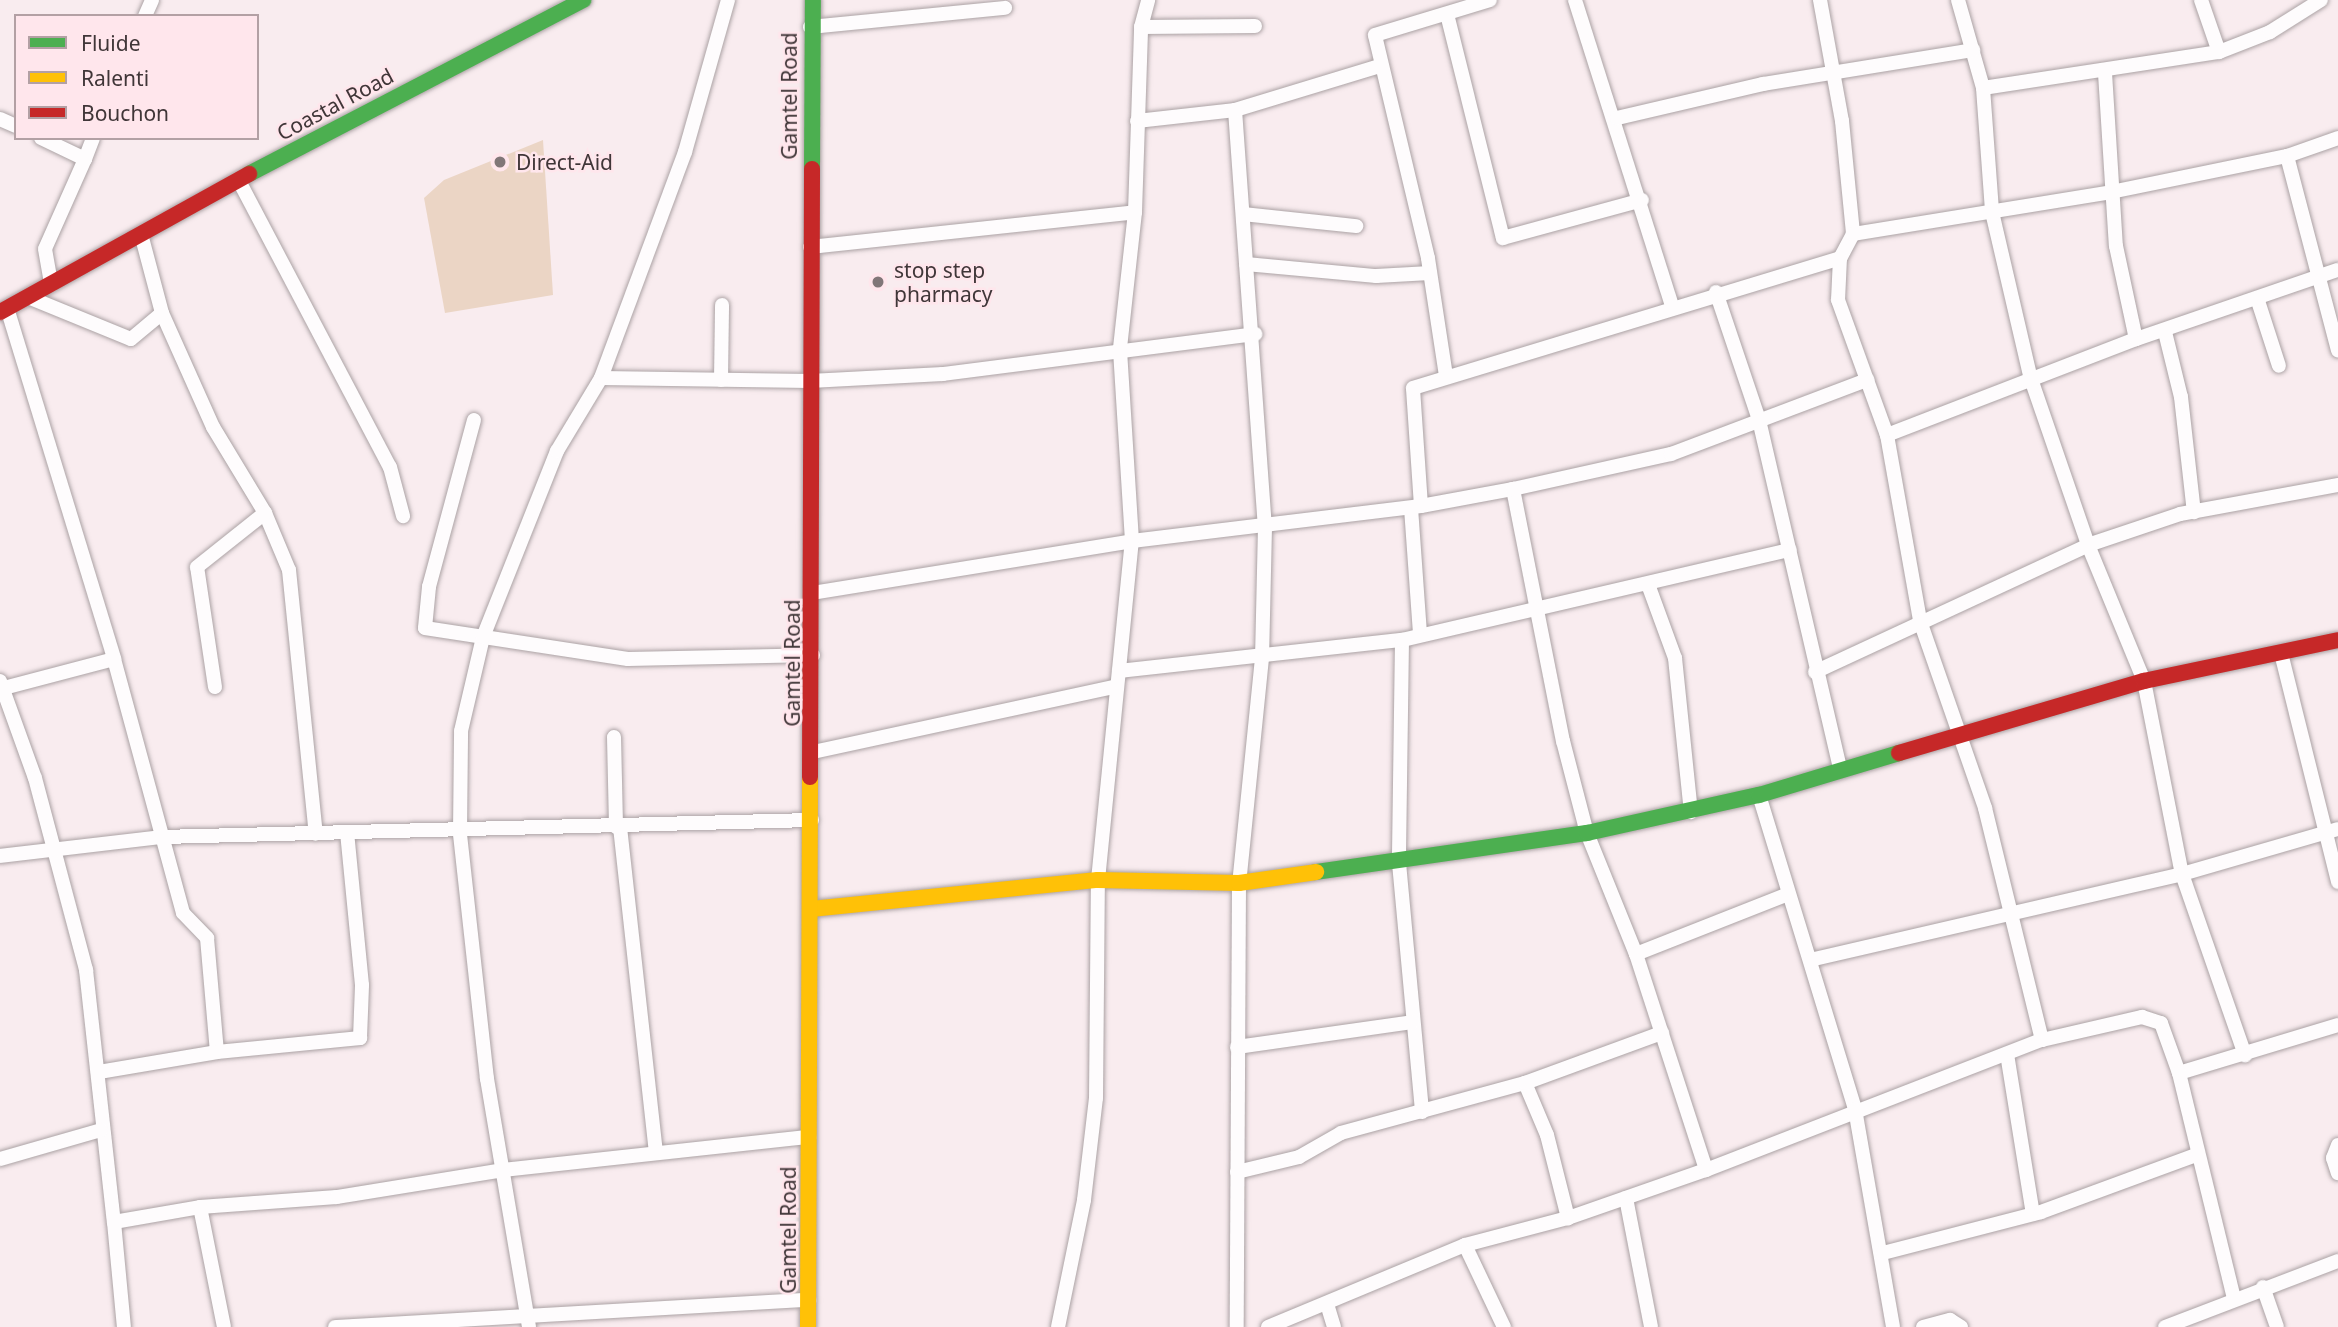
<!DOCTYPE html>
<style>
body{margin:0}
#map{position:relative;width:2338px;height:1327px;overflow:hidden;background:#f9ecef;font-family:"Noto Sans",sans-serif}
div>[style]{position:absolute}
.green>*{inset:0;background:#ebd5c5}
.roads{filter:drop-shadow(0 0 2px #aba2a4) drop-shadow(0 0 2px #aba2a4)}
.street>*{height:14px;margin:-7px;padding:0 7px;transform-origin:7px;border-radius:7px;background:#fefcfd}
.fast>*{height:16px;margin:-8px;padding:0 8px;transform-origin:8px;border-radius:8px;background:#4caf50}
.slow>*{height:16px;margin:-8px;padding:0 8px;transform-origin:8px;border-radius:8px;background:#ffc107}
.jam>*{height:16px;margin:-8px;padding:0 8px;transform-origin:8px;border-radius:8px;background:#c62828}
.dots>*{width:19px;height:19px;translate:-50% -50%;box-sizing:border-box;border:4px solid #ffe6ec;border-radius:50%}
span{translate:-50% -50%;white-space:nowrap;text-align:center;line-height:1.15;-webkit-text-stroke:5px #ffe6ec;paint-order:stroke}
.street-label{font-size:21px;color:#403638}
.poi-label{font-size:21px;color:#403638}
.left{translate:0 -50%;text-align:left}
.legend{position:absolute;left:14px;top:14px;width:245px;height:126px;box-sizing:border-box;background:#ffe6ec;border:2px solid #b3a0a4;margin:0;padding:9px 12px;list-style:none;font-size:21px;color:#403638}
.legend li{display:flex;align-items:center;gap:14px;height:35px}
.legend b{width:35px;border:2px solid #b3a0a4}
</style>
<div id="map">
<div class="green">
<div style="clip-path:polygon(543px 140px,553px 295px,445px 313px,424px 198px,444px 180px)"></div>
</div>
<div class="roads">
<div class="street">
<div style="left:1575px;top:0;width:321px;rotate:72.4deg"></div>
<div style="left:1820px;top:0;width:123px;rotate:79.7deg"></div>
<div style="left:1842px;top:121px;width:114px;rotate:84.4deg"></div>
<div style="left:1853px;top:234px;width:27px;rotate:118deg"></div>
<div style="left:1840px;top:258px;width:42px;rotate:92.7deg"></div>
<div style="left:1838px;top:300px;width:144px;rotate:70.1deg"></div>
<div style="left:1887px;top:435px;width:189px;rotate:79.9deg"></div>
<div style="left:1920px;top:621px;width:198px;rotate:70.8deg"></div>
<div style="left:1985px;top:808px;width:239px;rotate:76.2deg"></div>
<div style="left:1958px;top:0;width:91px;rotate:74.1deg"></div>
<div style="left:1983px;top:88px;width:124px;rotate:85.8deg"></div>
<div style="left:1992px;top:212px;width:171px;rotate:76.9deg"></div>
<div style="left:2031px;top:379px;width:176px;rotate:71deg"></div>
<div style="left:2088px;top:545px;width:147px;rotate:67.6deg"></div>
<div style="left:2144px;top:681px;width:197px;rotate:78.9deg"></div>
<div style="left:2182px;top:874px;width:192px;rotate:70.8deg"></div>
<div style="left:2201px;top:0;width:55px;rotate:70.9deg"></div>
<div style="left:1447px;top:14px;width:231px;rotate:76deg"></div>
<div style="left:1503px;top:238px;width:144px;rotate:-15.3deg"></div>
<div style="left:145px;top:16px;width:17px;rotate:-66deg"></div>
<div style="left:810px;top:27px;width:196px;rotate:-5.6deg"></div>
<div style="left:1141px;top:27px;width:114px;rotate:-0.5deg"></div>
<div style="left:2105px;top:73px;width:173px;rotate:86.4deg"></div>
<div style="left:2116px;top:246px;width:95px;rotate:77.9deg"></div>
<div style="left:1983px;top:88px;width:239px;rotate:-8.7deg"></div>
<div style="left:2219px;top:52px;width:55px;rotate:-21.4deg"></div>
<div style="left:2270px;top:32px;width:60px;rotate:-32.1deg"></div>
<div style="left:1235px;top:110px;width:418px;rotate:85.9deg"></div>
<div style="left:1265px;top:527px;width:131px;rotate:91.3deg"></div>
<div style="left:1262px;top:658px;width:226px;rotate:95.8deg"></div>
<div style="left:1239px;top:883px;width:444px;rotate:90.3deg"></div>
<div style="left:1617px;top:118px;width:150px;rotate:-13.1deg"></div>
<div style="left:1763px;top:84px;width:213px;rotate:-9.2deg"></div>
<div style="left:0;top:119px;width:17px;rotate:24deg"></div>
<div style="left:1137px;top:121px;width:99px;rotate:-6.4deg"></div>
<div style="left:1235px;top:110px;width:152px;rotate:-16.9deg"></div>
<div style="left:41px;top:138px;width:49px;rotate:25.5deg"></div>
<div style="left:85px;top:159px;width:98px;rotate:114deg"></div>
<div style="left:45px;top:249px;width:36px;rotate:80deg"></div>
<div style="left:2287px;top:156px;width:201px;rotate:75.3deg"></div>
<div style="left:85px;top:159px;width:22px;rotate:-69deg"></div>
<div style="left:239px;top:181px;width:323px;rotate:62.2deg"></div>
<div style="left:390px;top:467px;width:51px;rotate:75.1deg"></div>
<div style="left:1243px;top:214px;width:114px;rotate:6.1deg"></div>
<div style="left:141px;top:234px;width:82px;rotate:75.1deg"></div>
<div style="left:162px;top:313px;width:125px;rotate:65.9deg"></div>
<div style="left:213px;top:427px;width:100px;rotate:58.8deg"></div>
<div style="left:265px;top:513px;width:62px;rotate:67.2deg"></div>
<div style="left:289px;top:570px;width:265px;rotate:84.2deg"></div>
<div style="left:1853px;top:234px;width:261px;rotate:-9.2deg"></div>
<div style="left:2111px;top:192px;width:180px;rotate:-11.6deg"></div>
<div style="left:2287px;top:156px;width:54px;rotate:-19.4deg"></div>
<div style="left:810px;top:247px;width:327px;rotate:-6.1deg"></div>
<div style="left:1246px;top:264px;width:131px;rotate:5.3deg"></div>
<div style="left:1376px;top:276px;width:54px;rotate:-3.2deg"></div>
<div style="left:1716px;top:292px;width:135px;rotate:71.4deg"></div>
<div style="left:1759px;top:420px;width:360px;rotate:76.9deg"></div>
<div style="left:28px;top:297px;width:111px;rotate:22.2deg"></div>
<div style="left:131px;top:339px;width:40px;rotate:-40deg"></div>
<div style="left:2258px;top:301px;width:68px;rotate:72.1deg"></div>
<div style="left:7px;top:308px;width:367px;rotate:73deg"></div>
<div style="left:114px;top:659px;width:263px;rotate:74.8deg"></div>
<div style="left:183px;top:913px;width:35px;rotate:46deg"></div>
<div style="left:207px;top:938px;width:114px;rotate:85deg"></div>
<div style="left:2165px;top:332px;width:67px;rotate:76.2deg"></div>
<div style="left:2181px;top:397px;width:116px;rotate:83.6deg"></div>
<div style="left:1446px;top:376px;width:119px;rotate:-98.7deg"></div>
<div style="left:1428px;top:258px;width:229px;rotate:-103.4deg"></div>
<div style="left:1375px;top:35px;width:120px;rotate:-16.9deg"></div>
<div style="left:601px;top:378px;width:209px;rotate:0.8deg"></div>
<div style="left:810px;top:381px;width:133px;rotate:-3deg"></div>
<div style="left:943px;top:374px;width:315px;rotate:-7.3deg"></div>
<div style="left:721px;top:380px;width:75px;rotate:-89.2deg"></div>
<div style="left:474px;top:420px;width:173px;rotate:105.1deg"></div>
<div style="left:429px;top:587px;width:41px;rotate:95.6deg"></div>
<div style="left:425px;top:628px;width:205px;rotate:8.7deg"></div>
<div style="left:628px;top:659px;width:185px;rotate:-1.2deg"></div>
<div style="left:1887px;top:435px;width:267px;rotate:-21.1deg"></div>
<div style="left:2136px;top:339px;width:213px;rotate:-18.9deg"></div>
<div style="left:1513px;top:489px;width:257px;rotate:78.8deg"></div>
<div style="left:1563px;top:741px;width:95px;rotate:75.4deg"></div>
<div style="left:1587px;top:833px;width:131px;rotate:68deg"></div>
<div style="left:1636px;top:954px;width:227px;rotate:72deg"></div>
<div style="left:1421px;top:506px;width:118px;rotate:-93.9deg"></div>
<div style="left:1413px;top:388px;width:446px;rotate:-16.9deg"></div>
<div style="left:1411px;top:508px;width:126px;rotate:85.9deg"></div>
<div style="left:1649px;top:587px;width:76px;rotate:69.9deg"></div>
<div style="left:1675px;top:658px;width:155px;rotate:84.1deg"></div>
<div style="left:812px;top:593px;width:324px;rotate:-9.2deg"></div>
<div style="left:1132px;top:541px;width:291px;rotate:-6.9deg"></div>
<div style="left:1421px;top:506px;width:94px;rotate:-10.5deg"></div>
<div style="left:1513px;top:489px;width:162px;rotate:-12.5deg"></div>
<div style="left:1671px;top:454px;width:210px;rotate:-20.7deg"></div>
<div style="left:1402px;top:640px;width:223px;rotate:90.8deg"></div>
<div style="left:1399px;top:863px;width:250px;rotate:84.7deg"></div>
<div style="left:2281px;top:653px;width:236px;rotate:76deg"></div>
<div style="left:1119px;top:671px;width:285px;rotate:-6.3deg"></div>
<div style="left:1402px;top:640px;width:398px;rotate:-13.1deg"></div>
<div style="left:1815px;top:672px;width:301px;rotate:-24.9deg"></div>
<div style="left:2088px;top:545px;width:97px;rotate:-18.6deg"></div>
<div style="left:2180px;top:514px;width:161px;rotate:-10.4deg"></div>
<div style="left:0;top:681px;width:103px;rotate:70.2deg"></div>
<div style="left:35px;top:778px;width:199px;rotate:75.1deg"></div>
<div style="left:86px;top:970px;width:254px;rotate:83.7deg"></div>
<div style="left:114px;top:1222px;width:87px;rotate:-9.9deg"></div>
<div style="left:200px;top:1207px;width:137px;rotate:-4.2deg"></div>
<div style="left:337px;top:1197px;width:168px;rotate:-9.2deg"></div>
<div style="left:503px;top:1170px;width:308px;rotate:-6.2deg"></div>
<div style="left:215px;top:687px;width:121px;rotate:-98.5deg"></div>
<div style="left:197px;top:567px;width:87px;rotate:-38.5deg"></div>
<div style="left:0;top:689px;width:118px;rotate:-14.7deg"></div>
<div style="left:614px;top:737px;width:90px;rotate:88.7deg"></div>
<div style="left:813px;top:752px;width:308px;rotate:-12.2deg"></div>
<div style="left:1759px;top:795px;width:328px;rotate:73deg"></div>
<div style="left:1855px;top:1109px;width:221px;rotate:80.1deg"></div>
<div style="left:620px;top:827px;width:327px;rotate:83.7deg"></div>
<div style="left:0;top:856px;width:163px;rotate:-6.7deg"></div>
<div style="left:162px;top:837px;width:650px;rotate:-1.5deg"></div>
<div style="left:1636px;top:954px;width:163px;rotate:-21.5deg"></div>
<div style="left:1810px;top:960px;width:382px;rotate:-13deg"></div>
<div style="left:2182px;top:874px;width:162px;rotate:-16.1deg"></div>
<div style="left:1237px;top:1047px;width:177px;rotate:-8.1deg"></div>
<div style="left:2007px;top:1054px;width:162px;rotate:80.8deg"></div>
<div style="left:99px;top:1072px;width:120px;rotate:-9.6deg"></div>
<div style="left:217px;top:1052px;width:144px;rotate:-5.6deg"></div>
<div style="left:360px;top:1038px;width:53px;rotate:-87.8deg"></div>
<div style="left:362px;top:985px;width:153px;rotate:-95.6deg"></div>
<div style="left:2179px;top:1073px;width:166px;rotate:-16.8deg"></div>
<div style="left:1525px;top:1083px;width:56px;rotate:67.1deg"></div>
<div style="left:1547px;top:1135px;width:86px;rotate:75.8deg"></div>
<div style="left:2338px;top:1145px;width:14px;rotate:111deg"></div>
<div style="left:2333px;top:1158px;width:16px;rotate:72deg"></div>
<div style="left:0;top:1159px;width:105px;rotate:-16deg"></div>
<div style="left:1237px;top:1172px;width:64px;rotate:-13.6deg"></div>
<div style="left:1299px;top:1157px;width:48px;rotate:-29.7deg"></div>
<div style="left:1341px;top:1133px;width:191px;rotate:-15.2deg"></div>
<div style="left:1525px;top:1083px;width:146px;rotate:-20.1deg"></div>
<div style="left:1626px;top:1198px;width:131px;rotate:79deg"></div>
<div style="left:200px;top:1207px;width:122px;rotate:78.7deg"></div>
<div style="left:114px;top:1222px;width:105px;rotate:84.6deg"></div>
<div style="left:1465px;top:1245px;width:91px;rotate:64.6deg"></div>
<div style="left:1883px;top:1253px;width:163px;rotate:-14.5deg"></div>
<div style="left:2041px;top:1212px;width:165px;rotate:-20.2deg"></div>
<div style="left:2263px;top:1287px;width:42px;rotate:70.7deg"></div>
<div style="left:1327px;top:1304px;width:24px;rotate:73deg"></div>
<div style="left:335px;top:1327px;width:475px;rotate:-3.3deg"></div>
<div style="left:529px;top:1327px;width:252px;rotate:-99.6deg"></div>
<div style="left:487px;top:1079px;width:247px;rotate:-96.3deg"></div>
<div style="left:460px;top:833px;width:102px;rotate:-89.4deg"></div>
<div style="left:461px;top:731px;width:97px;rotate:-76.8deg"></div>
<div style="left:483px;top:637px;width:200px;rotate:-68.3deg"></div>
<div style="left:557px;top:451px;width:85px;rotate:-58.9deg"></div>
<div style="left:601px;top:378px;width:241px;rotate:-69.6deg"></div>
<div style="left:685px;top:152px;width:158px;rotate:-74.2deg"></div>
<div style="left:1058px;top:1327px;width:130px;rotate:-78.4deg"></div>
<div style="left:1084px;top:1200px;width:103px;rotate:-83.3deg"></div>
<div style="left:1096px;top:1098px;width:218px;rotate:-89.5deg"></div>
<div style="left:1098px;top:880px;width:341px;rotate:-84.3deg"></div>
<div style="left:1132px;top:541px;width:193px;rotate:-93.6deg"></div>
<div style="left:1120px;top:348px;width:137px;rotate:-83.7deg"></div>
<div style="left:1135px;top:212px;width:185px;rotate:-88.1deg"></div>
<div style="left:1141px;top:27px;width:28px;rotate:-75deg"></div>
<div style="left:1268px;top:1327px;width:213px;rotate:-22.6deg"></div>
<div style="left:1465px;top:1245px;width:106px;rotate:-14.7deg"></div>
<div style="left:1568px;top:1218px;width:146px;rotate:-19.2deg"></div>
<div style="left:1706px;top:1170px;width:360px;rotate:-21.2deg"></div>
<div style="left:2042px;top:1040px;width:103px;rotate:-13deg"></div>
<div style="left:2142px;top:1017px;width:20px;rotate:18deg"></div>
<div style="left:2161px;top:1023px;width:53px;rotate:70.2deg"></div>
<div style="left:2179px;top:1073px;width:233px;rotate:76.3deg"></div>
<div style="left:1923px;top:1327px;width:28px;rotate:-15deg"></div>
<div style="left:1950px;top:1320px;width:13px;rotate:32deg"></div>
<div style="left:2165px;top:1327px;width:185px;rotate:-20.9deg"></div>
</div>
<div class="fast">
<div style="left:812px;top:169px;width:169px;rotate:-89.7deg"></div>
<div style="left:249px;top:174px;width:377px;rotate:-27.5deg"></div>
<div style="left:1316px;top:872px;width:274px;rotate:-8.2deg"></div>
<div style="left:1587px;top:833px;width:176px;rotate:-12.5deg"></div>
<div style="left:1759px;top:795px;width:146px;rotate:-16.7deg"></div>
</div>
<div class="slow">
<div style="left:811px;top:909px;width:288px;rotate:-5.8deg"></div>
<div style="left:1098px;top:880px;width:141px;rotate:1.2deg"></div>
<div style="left:1239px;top:883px;width:78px;rotate:-8.1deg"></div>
<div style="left:808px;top:1327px;width:550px;rotate:-89.79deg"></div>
</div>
<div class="jam">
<div style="left:0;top:312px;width:285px;rotate:-29deg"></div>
<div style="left:1899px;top:753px;width:255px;rotate:-16.4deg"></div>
<div style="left:2144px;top:681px;width:198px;rotate:-11.9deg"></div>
<div style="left:810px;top:777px;width:608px;rotate:-89.81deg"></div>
</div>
</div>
<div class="dots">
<div style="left:500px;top:162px;background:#817678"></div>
<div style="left:878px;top:282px;background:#817678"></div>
</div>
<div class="street-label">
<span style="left:789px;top:96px;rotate:-90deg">Gamtel Road</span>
<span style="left:335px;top:104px;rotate:-28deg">Coastal Road</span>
<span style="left:792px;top:663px;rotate:-90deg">Gamtel Road</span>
<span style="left:788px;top:1230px;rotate:-90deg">Gamtel Road</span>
</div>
<div class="poi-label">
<span class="left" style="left:516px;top:162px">Direct-Aid</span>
<span class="left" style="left:894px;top:282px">stop step<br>pharmacy</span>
</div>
<ul class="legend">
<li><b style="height:9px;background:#4caf50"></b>Fluide</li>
<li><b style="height:9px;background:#ffc107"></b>Ralenti</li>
<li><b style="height:9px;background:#c62828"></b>Bouchon</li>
</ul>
</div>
